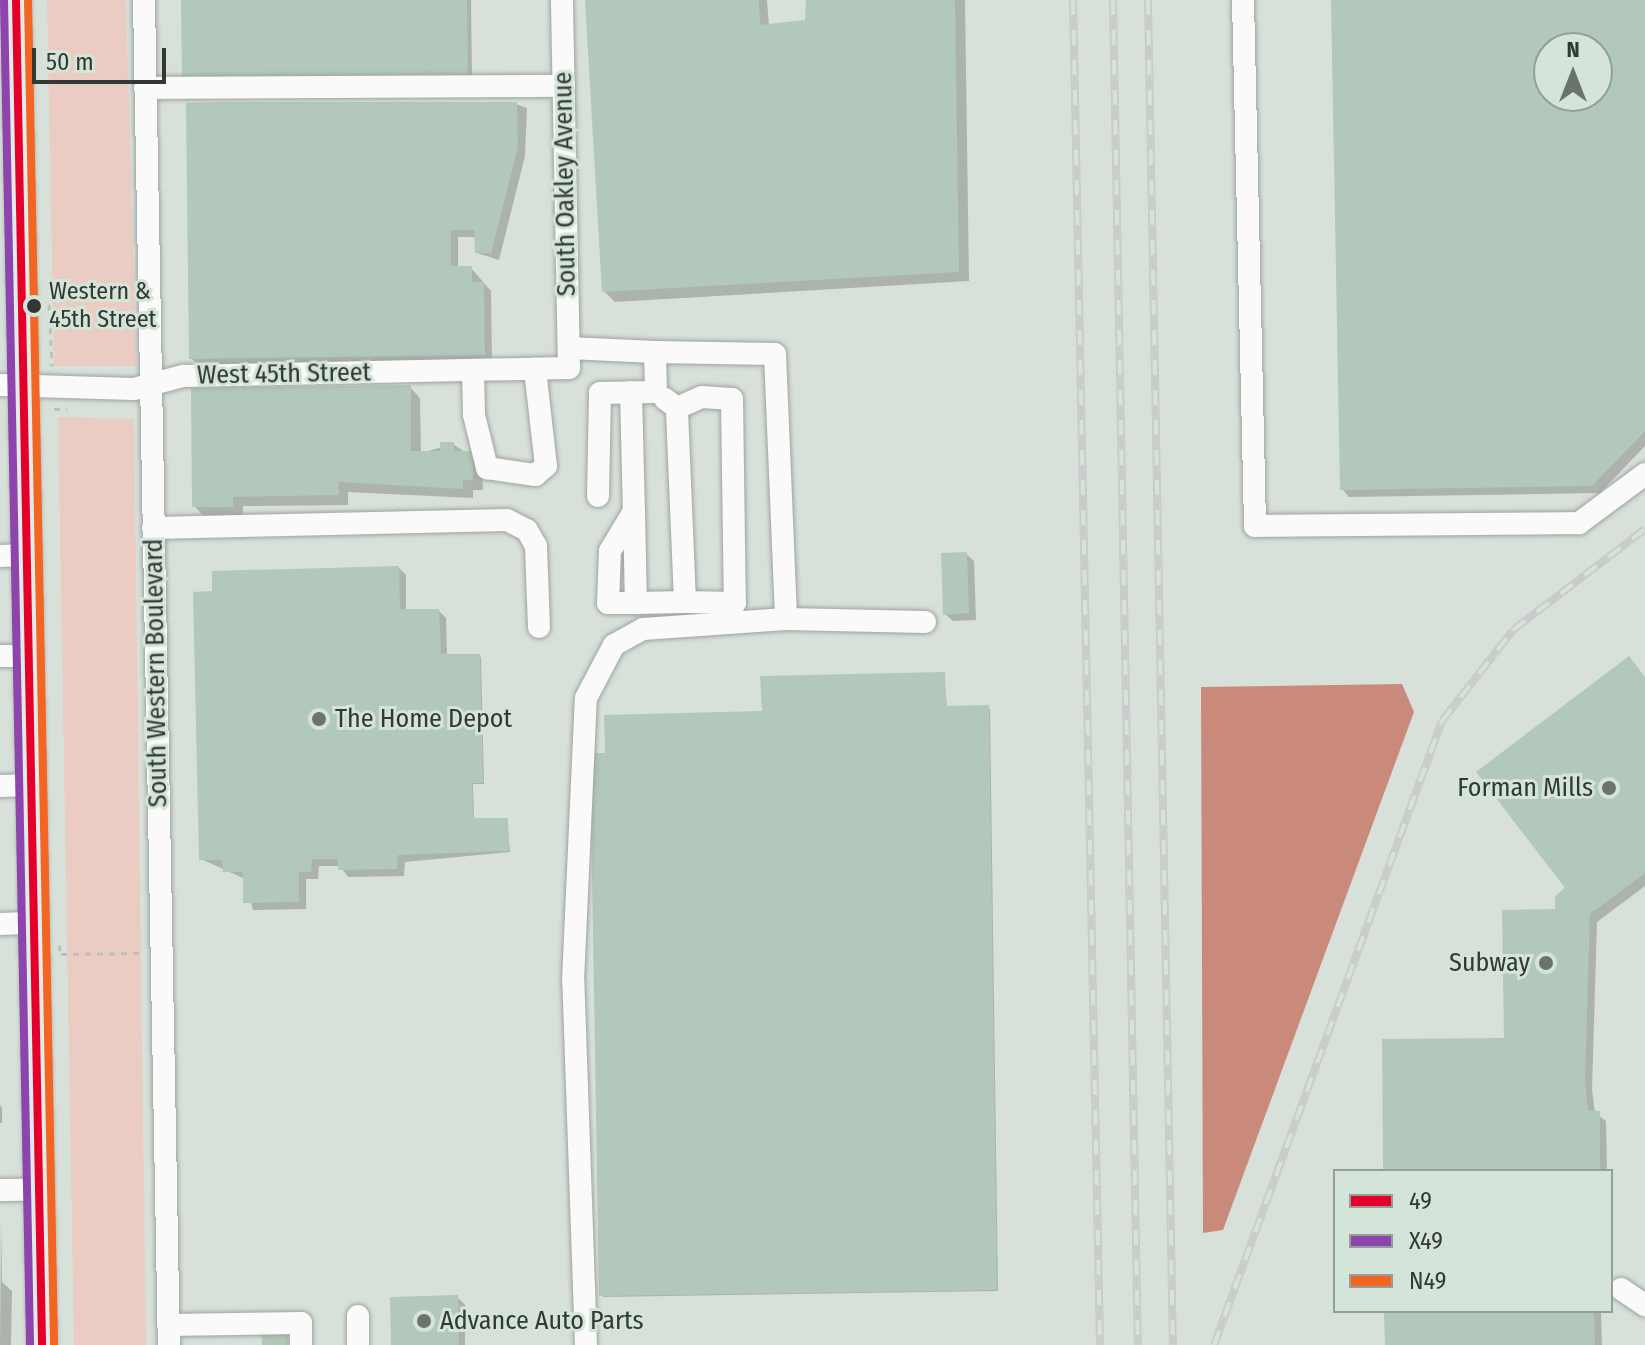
<!DOCTYPE html>
<style>
body{margin:0}
#map{position:relative;width:1645px;height:1345px;overflow:hidden;background:#d8e0da;font-family:"Fira Sans Condensed",sans-serif}
div>[style]{position:absolute}
.green>*{inset:0;background:#ebccc2}
.water>*{inset:0;background:#c9897b}
.shadow>*{inset:0;background:#0003}
.building>*{inset:0;background:#b1c8ba}
.path>*{height:3px;margin-top:-1.5px;transform-origin:0;background:repeating-linear-gradient(90deg,#bec0be 0 6px,transparent 0 12px)}
.roads{filter:drop-shadow(0 0 2px #9ea49f) drop-shadow(0 0 2px #9ea49f)}
.minor>*{height:22px;margin:-11px;padding:0 11px;transform-origin:11px;border-radius:11px;background:#f9faf9}
.major>*{height:28px;margin:-14px;padding:0 14px;transform-origin:14px;border-radius:14px;background:#e3ebe6}
.rail>*{height:8px;margin-top:-4px;transform-origin:0;background:repeating-linear-gradient(90deg,#d4e4d9 0 15px,#c9ccca 0 30px);box-sizing:border-box;border-block:2px solid #c9ccca}
.bus-1>*{height:8px;margin:-4px;padding:0 4px;transform-origin:4px;border-radius:4px;background:#e4002b}
.bus-2>*{height:8px;margin:-4px;padding:0 4px;transform-origin:4px;border-radius:4px;background:#8e44ad}
.bus-3>*{height:8px;margin:-4px;padding:0 4px;transform-origin:4px;border-radius:4px;background:#f26522}
.dots>*{width:22px;height:22px;translate:-50% -50%;box-sizing:border-box;border:4px solid #d4e4d9;border-radius:50%}
span{translate:-50% -50%;white-space:nowrap;text-align:center;line-height:1.15;-webkit-text-stroke:6px #d4e4d9;paint-order:stroke}
.bus-label{font-size:24px;color:#323834}
.left{translate:0 -50%;text-align:left}
.street-label{font-size:26px;color:#323834}
.poi-label{font-size:26px;color:#323834}
.right{translate:-100% -50%;text-align:right}
.legend{position:absolute;left:1333px;top:1169px;width:280px;height:144px;box-sizing:border-box;background:#d4e4d9;border:2px solid #939f97;margin:0;padding:10px 14px;list-style:none;font-size:24px;color:#323834}
.legend li{display:flex;align-items:center;gap:16px;height:40px}
.legend b{width:40px;border:2px solid #939f97}
.north{position:absolute;left:1533px;top:32px;width:80px;height:80px;box-sizing:border-box;background:#d4e4d9;border:2px solid #939f97;border-radius:50%;rotate:0deg;font-size:22px;font-weight:700;line-height:32px;text-align:center;color:#323834}
.north::after{content:'';display:block;margin:auto;width:28px;height:36px;background:#6c736e;clip-path:polygon(50% 0,100% 100%,50% 72%,0 100%)}
.scale{position:absolute;left:32px;top:48px;width:134px;height:36px;box-sizing:border-box;border:4px solid #323834;border-top:0;padding-left:10px;font-size:24px;line-height:28px;white-space:nowrap;color:#323834;-webkit-text-stroke:6px #d4e4d9;paint-order:stroke}
</style>
<div id="map">
<div class="green">
<div style="clip-path:polygon(47px 0,126px 0,136px 366px,54px 366px)"></div>
<div style="clip-path:polygon(58px 417px,134px 419px,146px 1345px,74px 1345px)"></div>
</div>
<div class="water">
<div style="clip-path:polygon(1402px 684px,1414px 712px,1223px 1230px,1203px 1233px,1201px 687px)"></div>
</div>
<div class="shadow">
<div style="clip-path:polygon(183px 0,471px 0,472px 79px,188px 83px)"></div>
<div style="clip-path:polygon(587px 0,767px 0,769px 26px,807px 22px,808px 0,965px 0,969px 281px,615px 302px,604px 291px)"></div>
<div style="clip-path:polygon(evenodd,1333px 0,1645px 0,1645px 446px,1600px 493px,1349px 497px,1342px 489px,1333px 0,1549px 48px,1597px 48px,1597px 96px,1549px 96px,1549px 48px)"></div>
<div style="clip-path:polygon(516px 104px,527px 108px,525px 156px,499px 260px,477px 253px,476px 237px,458px 237px,458px 268px,471px 268px,491px 291px,492px 362px,199px 366px,191px 358px)"></div>
<div style="clip-path:polygon(410px 387px,420px 398px,421px 453px,453px 444px,482px 464px,483px 490px,473px 490px,473px 498px,348px 492px,348px 505px,243px 506px,243px 516px,205px 517px,194px 506px)"></div>
<div style="clip-path:polygon(966px 554px,974px 561px,976px 620px,953px 621px,945px 614px)"></div>
<div style="clip-path:polygon(399px 568px,406px 575px,406px 611px,439px 611px,446px 618px,447px 656px,481px 657px,484px 784px,473px 784px,474px 820px,507px 820px,510px 852px,405px 862px,404px 876px,348px 877px,340px 866px,319px 866px,318px 879px,306px 879px,306px 909px,253px 910px,245px 879px,201px 859px)"></div>
<div style="clip-path:polygon(944px 674px,947px 708px,990px 709px,998px 1291px,603px 1297px,607px 755px)"></div>
<div style="clip-path:polygon(1645px 677px,1645px 886px,1597px 922px,1592px 1090px,1595px 1113px,1606px 1121px,1607px 1171px,1385px 1171px,1507px 1040px)"></div>
<div style="clip-path:polygon(0 1105px,2px 1108px,2px 1123px,0 1123px)"></div>
<div style="clip-path:polygon(1px 1221px,2px 1282px,12px 1291px,11px 1345px,0 1345px)"></div>
<div style="clip-path:polygon(457px 1297px,465px 1305px,465px 1345px,393px 1345px)"></div>
<div style="clip-path:polygon(1387px 1311px,1601px 1311px,1602px 1345px,1387px 1345px)"></div>
</div>
<div class="building">
<div style="clip-path:polygon(181px 0,467px 0,468px 75px,182px 79px)"></div>
<div style="clip-path:polygon(585px 0,759px 0,760px 25px,805px 20px,806px 0,955px 0,959px 272px,602px 292px)"></div>
<div style="clip-path:polygon(evenodd,1331px 0,1645px 0,1645px 431px,1592px 486px,1340px 490px,1331px 0,1549px 48px,1597px 48px,1597px 96px,1549px 96px,1549px 48px)"></div>
<div style="clip-path:polygon(223px 102px,517px 102px,518px 147px,491px 253px,475px 253px,474px 230px,451px 230px,451px 266px,472px 266px,472px 282px,484px 282px,485px 355px,189px 359px,186px 103px)"></div>
<div style="clip-path:polygon(411px 385px,411px 451px,440px 451px,440px 442px,454px 442px,454px 451px,473px 451px,473px 480px,463px 480px,463px 489px,338px 482px,339px 495px,233px 497px,233px 507px,192px 507px,191px 388px)"></div>
<div style="clip-path:polygon(967px 552px,969px 613px,943px 615px,941px 553px)"></div>
<div style="clip-path:polygon(399px 566px,400px 609px,439px 609px,441px 654px,480px 654px,483px 783px,472px 783px,473px 818px,508px 818px,509px 851px,398px 855px,397px 869px,338px 870px,338px 859px,312px 859px,311px 872px,299px 872px,299px 902px,243px 903px,243px 872px,223px 872px,222px 860px,199px 860px,193px 592px,212px 591px,212px 571px)"></div>
<div style="clip-path:polygon(1629px 656px,1645px 677px,1645px 873px,1590px 914px,1585px 1081px,1588px 1110px,1600px 1111px,1600px 1171px,1383px 1171px,1382px 1039px,1504px 1038px,1502px 910px,1555px 909px,1555px 896px,1565px 888px,1476px 772px)"></div>
<div style="clip-path:polygon(945px 672px,946px 706px,989px 705px,997px 1290px,599px 1296px,590px 753px,605px 753px,604px 715px,762px 711px,760px 676px)"></div>
<div style="clip-path:polygon(458px 1295px,459px 1345px,391px 1345px,390px 1297px)"></div>
<div style="clip-path:polygon(1384px 1311px,1594px 1311px,1595px 1345px,1385px 1345px)"></div>
<div style="clip-path:polygon(288px 1330px,288px 1345px,262px 1345px,261px 1331px)"></div>
</div>
<div class="path">
<div style="left:49px;top:304px;width:62px;rotate:87.2deg"></div>
<div style="left:54px;top:409px;width:13px"></div>
<div style="left:59px;top:945px;width:9px;rotate:77deg"></div>
<div style="left:61px;top:954px;width:81px;rotate:-0.7deg"></div>
</div>
<div class="roads">
<div class="minor">
<div style="left:144px;top:0;width:1345px;rotate:88.94deg"></div>
<div style="left:1243px;top:0;width:526px;rotate:88.69deg"></div>
<div style="left:1255px;top:526px;width:324px;rotate:-0.5deg"></div>
<div style="left:1579px;top:523px;width:82px;rotate:-36.6deg"></div>
<div style="left:145px;top:88px;width:419px;rotate:-0.3deg"></div>
<div style="left:569px;top:348px;width:86px;rotate:2.7deg"></div>
<div style="left:655px;top:352px;width:40px;rotate:88.6deg"></div>
<div style="left:656px;top:392px;width:56px;rotate:179deg"></div>
<div style="left:600px;top:393px;width:103px;rotate:91.1deg"></div>
<div style="left:655px;top:352px;width:120px;rotate:1deg"></div>
<div style="left:775px;top:354px;width:265px;rotate:87.6deg"></div>
<div style="left:473px;top:370px;width:45px;rotate:88.7deg"></div>
<div style="left:474px;top:415px;width:55px;rotate:76.2deg"></div>
<div style="left:487px;top:468px;width:49px;rotate:8.3deg"></div>
<div style="left:535px;top:475px;width:14px;rotate:-39deg"></div>
<div style="left:546px;top:466px;width:98px;rotate:-96.5deg"></div>
<div style="left:0;top:385px;width:134px;rotate:1.7deg"></div>
<div style="left:134px;top:389px;width:51px;rotate:-14.9deg"></div>
<div style="left:183px;top:376px;width:386px;rotate:-1.2deg"></div>
<div style="left:569px;top:368px;width:368px;rotate:-91.1deg"></div>
<div style="left:631px;top:392px;width:119px;rotate:88.6deg"></div>
<div style="left:634px;top:511px;width:92px;rotate:88.8deg"></div>
<div style="left:636px;top:603px;width:28px;rotate:180deg"></div>
<div style="left:608px;top:603px;width:52px;rotate:-87.8deg"></div>
<div style="left:610px;top:551px;width:47px;rotate:-59deg"></div>
<div style="left:677px;top:408px;width:27px;rotate:-24deg"></div>
<div style="left:702px;top:397px;width:30px;rotate:4deg"></div>
<div style="left:732px;top:399px;width:204px;rotate:89.2deg"></div>
<div style="left:735px;top:603px;width:50px;rotate:-178.9deg"></div>
<div style="left:153px;top:528px;width:354px;rotate:-1.3deg"></div>
<div style="left:507px;top:520px;width:22px;rotate:27deg"></div>
<div style="left:527px;top:530px;width:18px;rotate:61deg"></div>
<div style="left:536px;top:546px;width:81px;rotate:87.9deg"></div>
<div style="left:0;top:556px;width:27px;rotate:-2deg"></div>
<div style="left:636px;top:603px;width:49px;rotate:-1.2deg"></div>
<div style="left:685px;top:602px;width:194px;rotate:-92.4deg"></div>
<div style="left:677px;top:408px;width:15px;rotate:-143deg"></div>
<div style="left:0;top:656px;width:29px"></div>
<div style="left:0;top:786px;width:31px;rotate:-2deg"></div>
<div style="left:0;top:924px;width:34px;rotate:-2deg"></div>
<div style="left:0;top:1190px;width:39px;rotate:-1deg"></div>
<div style="left:1621px;top:1289px;width:29px;rotate:34deg"></div>
<div style="left:358px;top:1316px;width:29px;rotate:90deg"></div>
<div style="left:168px;top:1325px;width:133px;rotate:-0.9deg"></div>
<div style="left:301px;top:1323px;width:22px;rotate:90deg"></div>
<div style="left:586px;top:1345px;width:364px;rotate:-92deg"></div>
<div style="left:573px;top:981px;width:283px;rotate:-87.4deg"></div>
<div style="left:586px;top:698px;width:60px;rotate:-62.2deg"></div>
<div style="left:614px;top:645px;width:33px;rotate:-29deg"></div>
<div style="left:643px;top:629px;width:143px;rotate:-4deg"></div>
<div style="left:786px;top:619px;width:139px;rotate:1.2deg"></div>
</div>
<div class="major">
<div style="left:16px;top:0;width:1345px;rotate:88.89deg"></div>
</div>
</div>
<div class="rail">
<div style="left:1073px;top:0;width:1345px;rotate:88.85deg"></div>
<div style="left:1113px;top:0;width:1345px;rotate:88.94deg"></div>
<div style="left:1148px;top:0;width:1345px;rotate:88.94deg"></div>
<div style="left:1214px;top:1345px;width:664px;rotate:-69.93deg"></div>
<div style="left:1442px;top:721px;width:115px;rotate:-52deg"></div>
<div style="left:1513px;top:630px;width:166px;rotate:-37.4deg"></div>
</div>
<div class="bus-1">
<div style="left:16px;top:0;width:1345px;rotate:88.89deg"></div>
</div>
<div class="bus-2">
<div style="left:4px;top:0;width:1345px;rotate:88.89deg"></div>
</div>
<div class="bus-3">
<div style="left:28px;top:0;width:1345px;rotate:88.89deg"></div>
</div>
<div class="dots">
<div style="left:34px;top:306px;background:#323834"></div>
<div style="left:319px;top:719px;background:#6c736e"></div>
<div style="left:1609px;top:788px;background:#6c736e"></div>
<div style="left:1546px;top:963px;background:#6c736e"></div>
<div style="left:424px;top:1321px;background:#6c736e"></div>
</div>
<div class="bus-label">
<span class="left" style="left:49px;top:306px">Western &amp;<br>45th Street</span>
</div>
<div class="street-label">
<span style="left:565px;top:184px;rotate:-91deg">South Oakley Avenue</span>
<span style="left:284px;top:374px;rotate:-1deg">West 45th Street</span>
<span style="left:156px;top:673px;rotate:-91deg">South Western Boulevard</span>
</div>
<div class="poi-label">
<span class="left" style="left:335px;top:719px">The Home Depot</span>
<span class="right" style="left:1593px;top:788px">Forman Mills</span>
<span class="right" style="left:1530px;top:963px">Subway</span>
<span class="left" style="left:440px;top:1321px">Advance Auto Parts</span>
</div>
<ul class="legend">
<li><b style="height:10px;background:#e4002b"></b>49</li>
<li><b style="height:10px;background:#8e44ad"></b>X49</li>
<li><b style="height:10px;background:#f26522"></b>N49</li>
</ul>
<div class="north">N</div>
<div class="scale">50 m</div>
</div>
